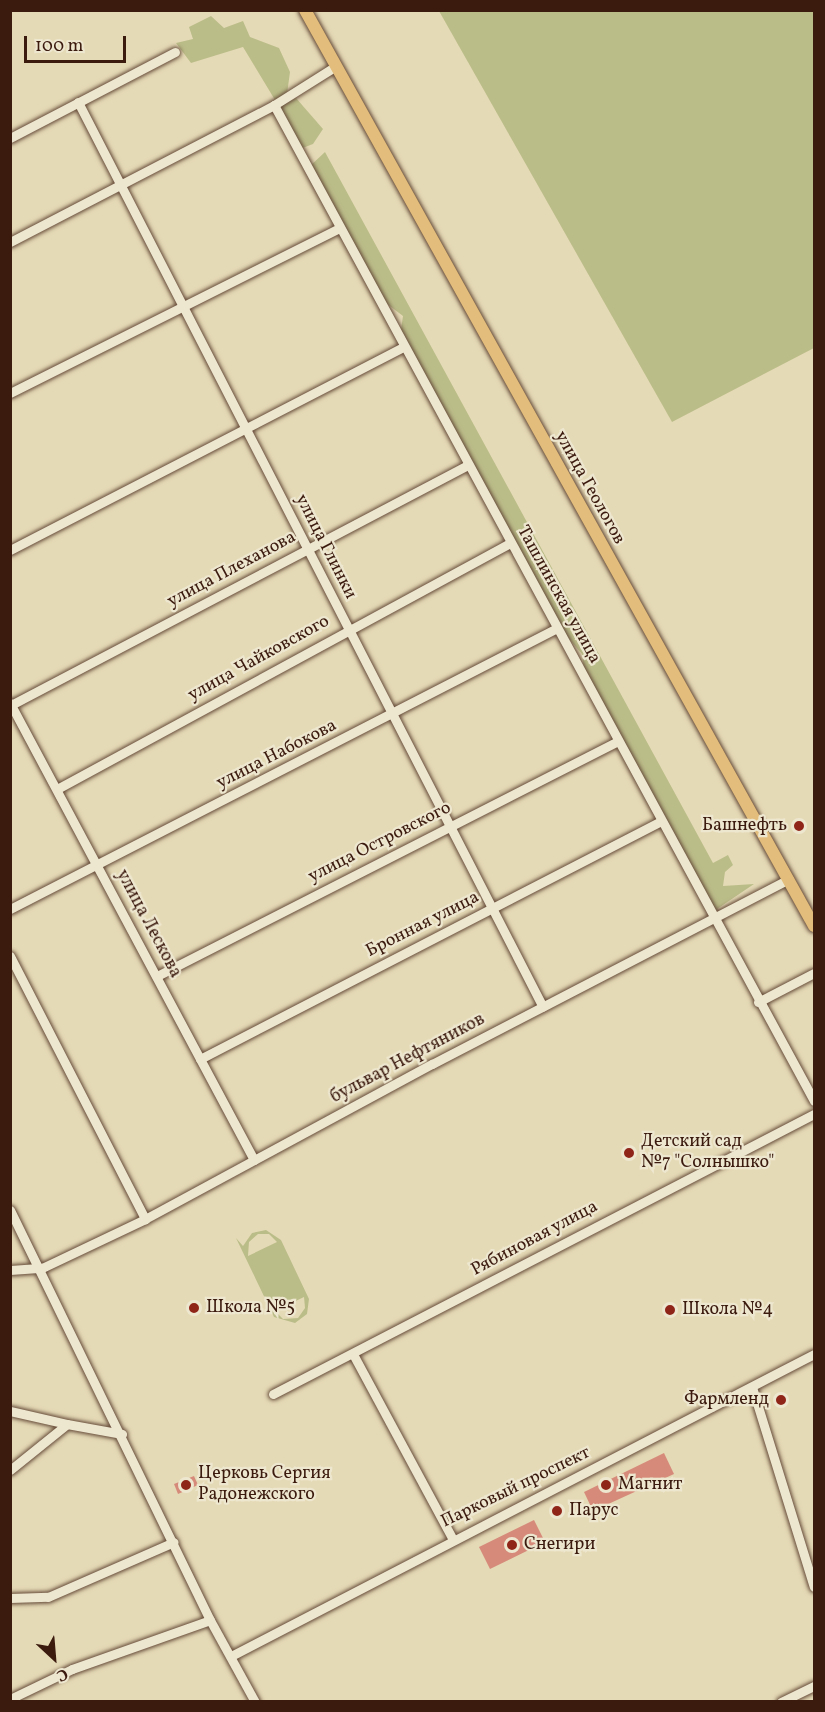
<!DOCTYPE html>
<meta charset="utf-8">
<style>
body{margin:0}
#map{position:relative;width:825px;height:1712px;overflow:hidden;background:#e5dab6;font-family:Vollkorn,serif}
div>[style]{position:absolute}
.green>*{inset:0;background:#bbbd89}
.building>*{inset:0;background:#d68b7a}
.roads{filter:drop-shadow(0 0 2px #664b39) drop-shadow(0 0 2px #664b39)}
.minor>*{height:9px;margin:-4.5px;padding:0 4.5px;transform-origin:4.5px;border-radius:4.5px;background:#eee7d0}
.major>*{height:12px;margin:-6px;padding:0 6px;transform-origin:6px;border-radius:6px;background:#e2bd7b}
.dots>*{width:16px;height:16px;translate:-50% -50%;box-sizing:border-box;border:3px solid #eee7d0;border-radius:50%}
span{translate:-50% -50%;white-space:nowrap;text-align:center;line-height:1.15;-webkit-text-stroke:4.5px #eee7d0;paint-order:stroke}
.street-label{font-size:18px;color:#3c1b0f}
.poi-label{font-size:18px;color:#3c1b0f}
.right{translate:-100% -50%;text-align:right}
.left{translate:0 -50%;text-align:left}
.frame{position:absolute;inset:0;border:12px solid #3c1b0f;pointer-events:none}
.north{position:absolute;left:24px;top:1628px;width:60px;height:60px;-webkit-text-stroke:4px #eee7d0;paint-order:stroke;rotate:154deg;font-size:16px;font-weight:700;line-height:24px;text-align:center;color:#3c1b0f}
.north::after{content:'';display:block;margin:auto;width:21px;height:27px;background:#3c1b0f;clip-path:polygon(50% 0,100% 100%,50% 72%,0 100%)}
.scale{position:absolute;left:24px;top:36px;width:102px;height:27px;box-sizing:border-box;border:3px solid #3c1b0f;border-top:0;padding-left:8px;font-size:18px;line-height:21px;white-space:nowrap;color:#3c1b0f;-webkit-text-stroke:4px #eee7d0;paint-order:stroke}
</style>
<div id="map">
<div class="green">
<div style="clip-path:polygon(439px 11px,814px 11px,814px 348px,672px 422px)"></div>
<div style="clip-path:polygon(211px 16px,224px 28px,243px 21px,250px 37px,279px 48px,290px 72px,287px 94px,275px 100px,243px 47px,191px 63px,176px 43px,193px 39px,189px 27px)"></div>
<div style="clip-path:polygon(296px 98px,323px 129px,313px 144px,300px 149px,278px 108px)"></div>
<div style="clip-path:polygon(325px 152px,713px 863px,728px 855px,733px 865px,725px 872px,723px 886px,754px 884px,714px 911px,584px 669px,582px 654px,564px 633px,401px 330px,403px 316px,382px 300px,310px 166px)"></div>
<div style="clip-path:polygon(evenodd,266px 1230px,281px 1240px,309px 1299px,307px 1314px,295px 1323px,274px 1317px,236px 1238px,243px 1246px,252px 1233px,266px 1230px,258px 1234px,269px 1234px,277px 1242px,248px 1256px,249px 1242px,258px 1234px,266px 1230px,304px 1297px,305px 1308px,298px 1318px,283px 1319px,275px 1311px,304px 1297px)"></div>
</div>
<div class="building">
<div style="clip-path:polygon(664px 1453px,674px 1474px,593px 1511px,584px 1492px)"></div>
<div style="clip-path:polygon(194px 1476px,198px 1485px,178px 1494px,174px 1484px)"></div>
<div style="clip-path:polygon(534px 1520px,545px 1542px,490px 1569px,479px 1547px)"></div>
</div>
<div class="roads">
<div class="minor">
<div style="left:78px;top:102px;width:1017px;rotate:62.81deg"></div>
<div style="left:274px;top:105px;width:1133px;rotate:61.53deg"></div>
<div style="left:10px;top:138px;width:186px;rotate:-27.5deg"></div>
<div style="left:10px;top:242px;width:297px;rotate:-27.4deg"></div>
<div style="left:274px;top:105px;width:73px;rotate:-32.2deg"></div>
<div style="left:10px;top:393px;width:369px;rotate:-26.6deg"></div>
<div style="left:10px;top:550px;width:443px;rotate:-27.3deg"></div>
<div style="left:10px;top:703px;width:518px;rotate:61.9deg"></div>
<div style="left:11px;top:705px;width:516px;rotate:-27.71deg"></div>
<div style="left:57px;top:789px;width:515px;rotate:-28.5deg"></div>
<div style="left:10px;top:909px;width:615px;rotate:-27.19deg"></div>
<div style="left:10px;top:956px;width:296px;rotate:62.8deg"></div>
<div style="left:157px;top:976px;width:517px;rotate:-27.01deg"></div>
<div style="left:758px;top:1002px;width:63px;rotate:-27.4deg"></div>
<div style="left:200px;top:1059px;width:519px;rotate:-27.31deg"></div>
<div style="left:10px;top:1210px;width:456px;rotate:64deg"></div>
<div style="left:210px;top:1620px;width:94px;rotate:61.2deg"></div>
<div style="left:10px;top:1270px;width:32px;rotate:-4deg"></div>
<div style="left:42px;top:1268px;width:114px;rotate:-25.4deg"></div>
<div style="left:145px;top:1219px;width:326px;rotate:-28.4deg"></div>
<div style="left:432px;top:1064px;width:402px;rotate:-27.4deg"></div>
<div style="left:353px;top:1354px;width:209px;rotate:61.7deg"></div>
<div style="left:752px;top:1387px;width:209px;rotate:72.8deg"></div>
<div style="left:273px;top:1394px;width:609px;rotate:-27.36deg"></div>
<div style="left:10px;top:1411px;width:58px;rotate:12.8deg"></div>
<div style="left:10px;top:1470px;width:73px;rotate:-38.9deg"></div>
<div style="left:67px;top:1424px;width:56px;rotate:10.3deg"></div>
<div style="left:10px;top:1598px;width:38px;rotate:-2deg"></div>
<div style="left:48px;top:1597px;width:137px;rotate:-23.6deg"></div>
<div style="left:233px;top:1655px;width:654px;rotate:-27.39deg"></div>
<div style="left:10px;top:1699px;width:69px;rotate:-25.8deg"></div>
<div style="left:72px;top:1669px;width:146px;rotate:-19.5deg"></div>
<div style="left:781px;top:1702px;width:37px;rotate:-26deg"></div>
</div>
<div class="major">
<div style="left:305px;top:10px;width:1048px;rotate:60.94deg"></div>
</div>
</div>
<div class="dots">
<div style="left:799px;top:826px;background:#8f2418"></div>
<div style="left:629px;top:1153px;background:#8f2418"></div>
<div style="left:194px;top:1308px;background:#8f2418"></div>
<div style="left:670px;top:1310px;background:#8f2418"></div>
<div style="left:781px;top:1400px;background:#8f2418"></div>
<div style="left:186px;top:1485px;background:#8f2418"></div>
<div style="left:606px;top:1485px;background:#8f2418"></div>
<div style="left:557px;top:1511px;background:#8f2418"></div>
<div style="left:512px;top:1545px;background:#8f2418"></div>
</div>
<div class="street-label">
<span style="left:589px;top:488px;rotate:61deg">улица Геологов</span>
<span style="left:325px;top:547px;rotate:63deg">улица Глинки</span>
<span style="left:232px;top:570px;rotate:-28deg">улица Плеханова</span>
<span style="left:558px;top:595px;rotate:61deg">Ташлинская улица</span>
<span style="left:259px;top:659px;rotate:-29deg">улица Чайковского</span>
<span style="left:277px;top:755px;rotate:-27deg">улица Набокова</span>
<span style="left:380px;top:843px;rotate:-27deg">улица Островского</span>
<span style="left:148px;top:924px;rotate:62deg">улица Лескова</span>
<span style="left:423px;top:925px;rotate:-27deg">Бронная улица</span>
<span style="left:408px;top:1059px;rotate:-28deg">бульвар Нефтяников</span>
<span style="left:535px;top:1239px;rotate:-28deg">Рябиновая улица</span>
<span style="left:516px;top:1488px;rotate:-26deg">Парковый проспект</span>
</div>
<div class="poi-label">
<span class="right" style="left:787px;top:826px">Башнефть</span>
<span class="left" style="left:641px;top:1153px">Детский сад<br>№7 "Солнышко"</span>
<span class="left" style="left:206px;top:1308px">Школа №5</span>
<span class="left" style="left:682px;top:1310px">Школа №4</span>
<span class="right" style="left:769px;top:1400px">Фармленд</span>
<span class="left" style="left:198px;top:1485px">Церковь Сергия<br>Радонежского</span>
<span class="left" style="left:618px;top:1485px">Магнит</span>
<span class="left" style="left:569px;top:1511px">Парус</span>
<span class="left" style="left:524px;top:1545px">Снегири</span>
</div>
<div class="frame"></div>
<div class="north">С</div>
<div class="scale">100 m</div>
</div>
